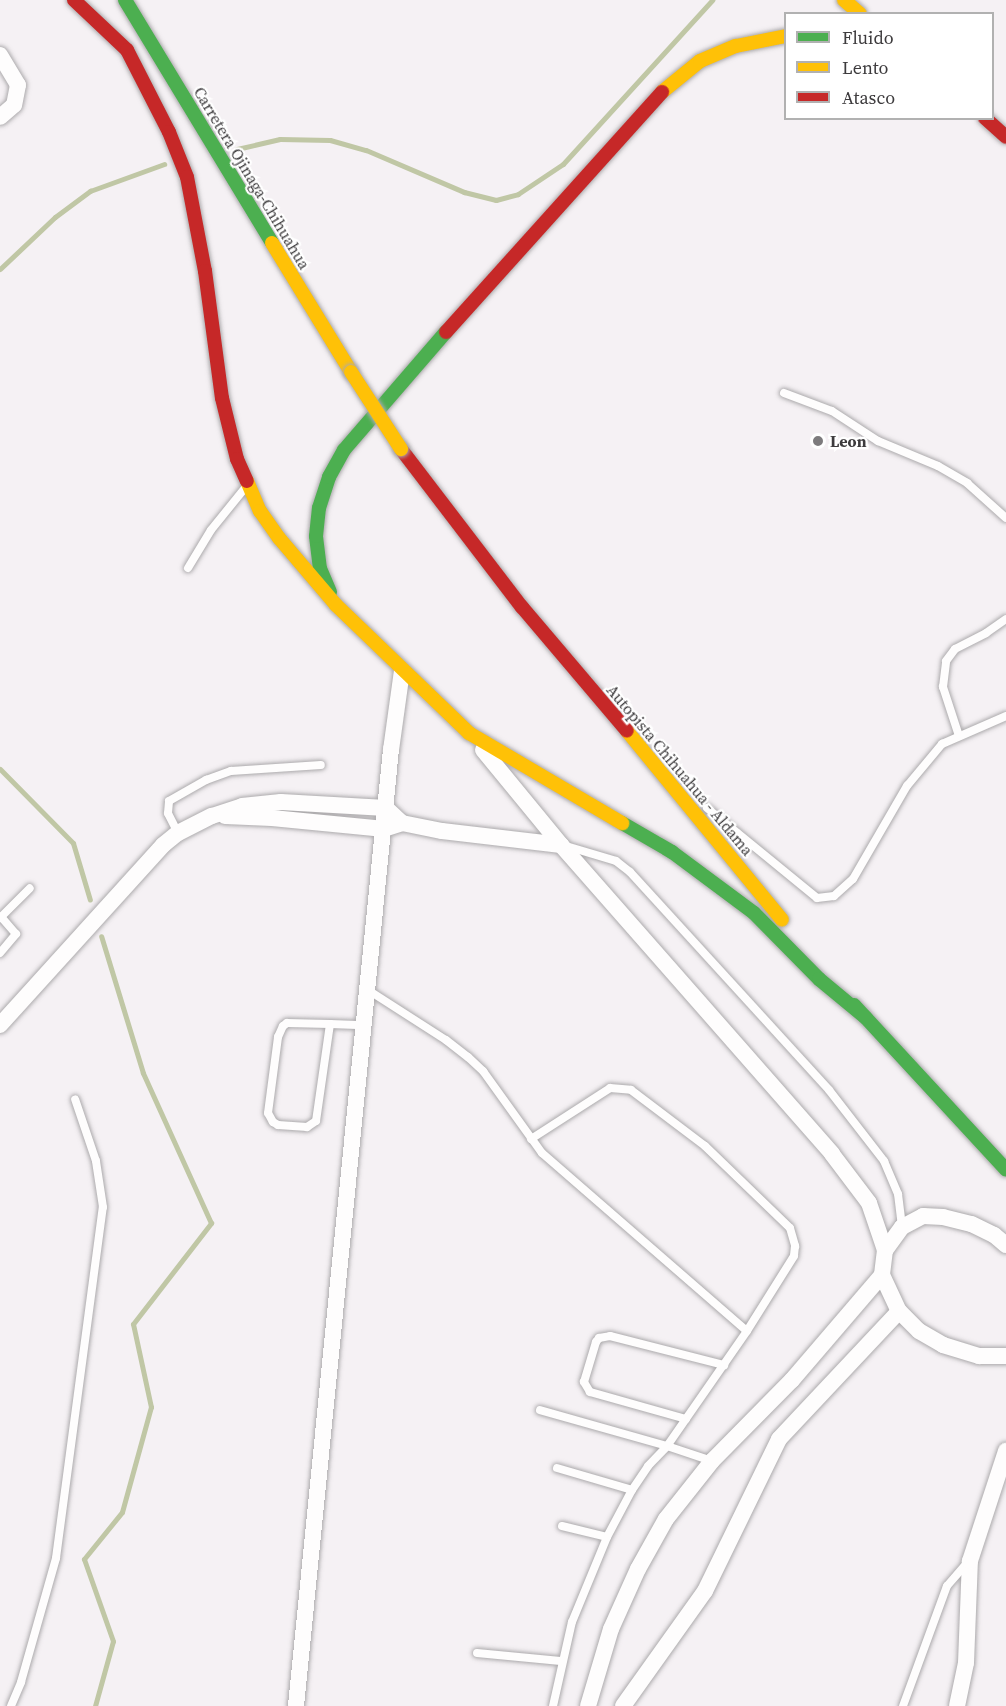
<!DOCTYPE html>
<style>
body{margin:0}
#map{position:relative;width:1006px;height:1706px;overflow:hidden;background:#f5f1f4;font-family:"Source Serif 4",serif}
div>[style]{position:absolute}
.stream>*{height:5px;margin:-2.5px;padding:0 2.5px;transform-origin:2.5px;border-radius:2.5px;background:#c0c7a5}
.roads{filter:drop-shadow(0 0 2px #acaaac) drop-shadow(0 0 2px #acaaac)}
.lane>*{height:8px;margin:-4px;padding:0 4px;transform-origin:4px;border-radius:4px;background:#fefdfd}
.street>*{height:16px;margin:-8px;padding:0 8px;transform-origin:8px;border-radius:8px;background:#fefdfd}
.fast>*{height:14px;margin:-7px;padding:0 7px;transform-origin:7px;border-radius:7px;background:#4caf50}
.slow>*{height:14px;margin:-7px;padding:0 7px;transform-origin:7px;border-radius:7px;background:#ffc107}
.jam>*{height:14px;margin:-7px;padding:0 7px;transform-origin:7px;border-radius:7px;background:#c62828}
.bridges{filter:drop-shadow(0 0 2px #acaaac) drop-shadow(0 0 2px #acaaac)}
.slow-bridge>*{height:14px;margin:-7px;padding:0 7px;transform-origin:7px;border-radius:7px;background:#ffc107}
.dots>*{width:16px;height:16px;translate:-50% -50%;box-sizing:border-box;border:3px solid #fff;border-radius:50%}
span{translate:-50% -50%;white-space:nowrap;text-align:center;line-height:1.15;-webkit-text-stroke:4.5px #fff;paint-order:stroke}
.street-label{font-size:16px;color:#3d3b3d}
.poi-label{font-size:16px;color:#3d3b3d;font-weight:700}
.left{translate:0 -50%;text-align:left}
.legend{position:absolute;left:784px;top:12px;width:210px;height:108px;box-sizing:border-box;background:#fff;border:2px solid #b1b1b1;margin:0;padding:8px 10px;list-style:none;font-size:18px;color:#3d3b3d}
.legend li{display:flex;align-items:center;gap:12px;height:30px}
.legend b{width:30px;border:2px solid #b1b1b1}
</style>
<div id="map">
<div class="stream">
<div style="left:237px;top:149px;width:44px;rotate:-13.1deg"></div>
<div style="left:280px;top:139px;width:50px;rotate:1.1deg"></div>
<div style="left:330px;top:140px;width:37px;rotate:16deg"></div>
<div style="left:366px;top:150px;width:107px;rotate:23.2deg"></div>
<div style="left:464px;top:192px;width:33px;rotate:14deg"></div>
<div style="left:496px;top:200px;width:23px;rotate:-15deg"></div>
<div style="left:518px;top:194px;width:54px;rotate:-33.7deg"></div>
<div style="left:563px;top:164px;width:222px;rotate:-47.7deg"></div>
<div style="left:0;top:269px;width:76px;rotate:-43.4deg"></div>
<div style="left:55px;top:217px;width:44px;rotate:-36.6deg"></div>
<div style="left:90px;top:191px;width:79px;rotate:-20deg"></div>
<div style="left:0;top:769px;width:104px;rotate:45.4deg"></div>
<div style="left:73px;top:843px;width:59px;rotate:73.4deg"></div>
<div style="left:95px;top:1706px;width:67px;rotate:-74.5deg"></div>
<div style="left:113px;top:1641px;width:87px;rotate:-109.5deg"></div>
<div style="left:84px;top:1559px;width:60px;rotate:-51deg"></div>
<div style="left:122px;top:1512px;width:109px;rotate:-74.6deg"></div>
<div style="left:151px;top:1407px;width:85px;rotate:-102.2deg"></div>
<div style="left:133px;top:1324px;width:128px;rotate:-52.3deg"></div>
<div style="left:211px;top:1223px;width:165px;rotate:-114.4deg"></div>
<div style="left:143px;top:1073px;width:143px;rotate:-107deg"></div>
</div>
<div class="roads">
<div class="lane">
<div style="left:784px;top:393px;width:51px;rotate:20.6deg"></div>
<div style="left:832px;top:411px;width:55px;rotate:33.1deg"></div>
<div style="left:878px;top:441px;width:65px;rotate:22.6deg"></div>
<div style="left:938px;top:466px;width:34px;rotate:30deg"></div>
<div style="left:967px;top:483px;width:52px;rotate:41.9deg"></div>
<div style="left:188px;top:568px;width:44px;rotate:-58.8deg"></div>
<div style="left:211px;top:530px;width:54px;rotate:-51deg"></div>
<div style="left:959px;top:736px;width:52px;rotate:-108.1deg"></div>
<div style="left:943px;top:687px;width:26px;rotate:-83deg"></div>
<div style="left:946px;top:661px;width:15px;rotate:-53deg"></div>
<div style="left:955px;top:649px;width:35px;rotate:-27deg"></div>
<div style="left:986px;top:633px;width:24px;rotate:-35deg"></div>
<div style="left:707px;top:808px;width:142px;rotate:39.3deg"></div>
<div style="left:817px;top:898px;width:17px;rotate:-7deg"></div>
<div style="left:834px;top:896px;width:25px;rotate:-42deg"></div>
<div style="left:853px;top:879px;width:108px;rotate:-59.9deg"></div>
<div style="left:907px;top:786px;width:55px;rotate:-50.2deg"></div>
<div style="left:942px;top:744px;width:70px;rotate:-23.6deg"></div>
<div style="left:178px;top:833px;width:22px;rotate:-117deg"></div>
<div style="left:168px;top:813px;width:12px;rotate:-85deg"></div>
<div style="left:169px;top:801px;width:43px;rotate:-29.6deg"></div>
<div style="left:206px;top:780px;width:27px;rotate:-20deg"></div>
<div style="left:231px;top:771px;width:90px;rotate:-3.8deg"></div>
<div style="left:566px;top:846px;width:52px;rotate:16.7deg"></div>
<div style="left:616px;top:861px;width:18px;rotate:38deg"></div>
<div style="left:630px;top:872px;width:295px;rotate:47.6deg"></div>
<div style="left:829px;top:1090px;width:90px;rotate:52.2deg"></div>
<div style="left:884px;top:1161px;width:36px;rotate:67deg"></div>
<div style="left:898px;top:1194px;width:33px;rotate:83deg"></div>
<div style="left:0;top:918px;width:42px;rotate:-45deg"></div>
<div style="left:0;top:953px;width:25px;rotate:-50deg"></div>
<div style="left:16px;top:934px;width:23px;rotate:-131deg"></div>
<div style="left:368px;top:990px;width:93px;rotate:32.7deg"></div>
<div style="left:446px;top:1040px;width:28px;rotate:38deg"></div>
<div style="left:468px;top:1057px;width:21px;rotate:43deg"></div>
<div style="left:483px;top:1071px;width:101px;rotate:54.3deg"></div>
<div style="left:542px;top:1153px;width:271px;rotate:41deg"></div>
<div style="left:330px;top:1024px;width:98px;rotate:98.2deg"></div>
<div style="left:316px;top:1121px;width:11px;rotate:146deg"></div>
<div style="left:307px;top:1127px;width:29px;rotate:-176deg"></div>
<div style="left:278px;top:1125px;width:6px;rotate:-149deg"></div>
<div style="left:273px;top:1122px;width:10px;rotate:-119deg"></div>
<div style="left:268px;top:1113px;width:77px;rotate:-82.5deg"></div>
<div style="left:278px;top:1037px;width:12px;rotate:-66deg"></div>
<div style="left:283px;top:1026px;width:5px;rotate:-37deg"></div>
<div style="left:287px;top:1023px;width:43px;rotate:1.3deg"></div>
<div style="left:330px;top:1024px;width:34px;rotate:2deg"></div>
<div style="left:531px;top:1139px;width:94px;rotate:-32.8deg"></div>
<div style="left:610px;top:1088px;width:21px;rotate:5deg"></div>
<div style="left:631px;top:1090px;width:93px;rotate:37.1deg"></div>
<div style="left:705px;top:1146px;width:118px;rotate:44deg"></div>
<div style="left:790px;top:1228px;width:19px;rotate:74deg"></div>
<div style="left:795px;top:1246px;width:10px;rotate:96deg"></div>
<div style="left:794px;top:1256px;width:89px;rotate:122.1deg"></div>
<div style="left:747px;top:1331px;width:140px;rotate:124.8deg"></div>
<div style="left:667px;top:1446px;width:132px;rotate:-164.2deg"></div>
<div style="left:686px;top:1419px;width:100px;rotate:-164.3deg"></div>
<div style="left:590px;top:1392px;width:12px;rotate:-121deg"></div>
<div style="left:584px;top:1382px;width:42px;rotate:-73.3deg"></div>
<div style="left:596px;top:1342px;width:5px;rotate:-53deg"></div>
<div style="left:599px;top:1338px;width:11px;rotate:-10deg"></div>
<div style="left:610px;top:1336px;width:118px;rotate:14.3deg"></div>
<div style="left:557px;top:1468px;width:78px;rotate:16.3deg"></div>
<div style="left:562px;top:1526px;width:46px;rotate:13.7deg"></div>
<div style="left:477px;top:1653px;width:84px;rotate:5.4deg"></div>
<div style="left:11px;top:1706px;width:26px;rotate:-67deg"></div>
<div style="left:21px;top:1682px;width:129px;rotate:-74.2deg"></div>
<div style="left:56px;top:1558px;width:354px;rotate:-82.4deg"></div>
<div style="left:103px;top:1207px;width:47px;rotate:-98.7deg"></div>
<div style="left:96px;top:1161px;width:65px;rotate:-108.7deg"></div>
<div style="left:553px;top:1706px;width:86px;rotate:-77.3deg"></div>
<div style="left:572px;top:1622px;width:92px;rotate:-67.6deg"></div>
<div style="left:607px;top:1537px;width:53px;rotate:-62deg"></div>
<div style="left:632px;top:1490px;width:29px;rotate:-56deg"></div>
<div style="left:648px;top:1466px;width:28px;rotate:-46deg"></div>
<div style="left:667px;top:1446px;width:47px;rotate:18.4deg"></div>
<div style="left:903px;top:1706px;width:128px;rotate:-69.9deg"></div>
<div style="left:947px;top:1586px;width:33px;rotate:-49deg"></div>
</div>
<div class="street">
<div style="left:0;top:55px;width:35px;rotate:59deg"></div>
<div style="left:18px;top:85px;width:20px;rotate:101deg"></div>
<div style="left:14px;top:105px;width:18px;rotate:139deg"></div>
<div style="left:483px;top:750px;width:123px;rotate:50.6deg"></div>
<div style="left:561px;top:845px;width:411px;rotate:48.7deg"></div>
<div style="left:832px;top:1154px;width:61px;rotate:52.9deg"></div>
<div style="left:869px;top:1203px;width:50px;rotate:71.2deg"></div>
<div style="left:225px;top:816px;width:47px;rotate:2.4deg"></div>
<div style="left:272px;top:818px;width:113px;rotate:5.6deg"></div>
<div style="left:384px;top:829px;width:19px;rotate:-18deg"></div>
<div style="left:402px;top:823px;width:41px;rotate:11.3deg"></div>
<div style="left:442px;top:831px;width:120px;rotate:6.7deg"></div>
<div style="left:0;top:1025px;width:243px;rotate:-47.8deg"></div>
<div style="left:163px;top:845px;width:19px;rotate:-39deg"></div>
<div style="left:178px;top:833px;width:38px;rotate:-27deg"></div>
<div style="left:212px;top:816px;width:32px;rotate:-18deg"></div>
<div style="left:242px;top:806px;width:39px;rotate:-6deg"></div>
<div style="left:281px;top:802px;width:105px;rotate:3.3deg"></div>
<div style="left:386px;top:808px;width:22px;rotate:43deg"></div>
<div style="left:1006px;top:1245px;width:16px;rotate:-140deg"></div>
<div style="left:994px;top:1235px;width:25px;rotate:-154deg"></div>
<div style="left:971px;top:1224px;width:29px;rotate:-166deg"></div>
<div style="left:943px;top:1217px;width:20px;rotate:-177deg"></div>
<div style="left:923px;top:1216px;width:24px;rotate:152deg"></div>
<div style="left:902px;top:1227px;width:29px;rotate:126deg"></div>
<div style="left:885px;top:1250px;width:25px;rotate:97deg"></div>
<div style="left:882px;top:1275px;width:40px;rotate:65deg"></div>
<div style="left:899px;top:1311px;width:28px;rotate:45deg"></div>
<div style="left:919px;top:1331px;width:28px;rotate:30deg"></div>
<div style="left:943px;top:1345px;width:38px;rotate:17deg"></div>
<div style="left:979px;top:1356px;width:27px"></div>
<div style="left:296px;top:1706px;width:961px;rotate:-84.33deg"></div>
<div style="left:391px;top:750px;width:80px;rotate:-82.1deg"></div>
<div style="left:588px;top:1706px;width:80px;rotate:-73.4deg"></div>
<div style="left:611px;top:1629px;width:66px;rotate:-65.8deg"></div>
<div style="left:638px;top:1569px;width:57px;rotate:-60.8deg"></div>
<div style="left:666px;top:1519px;width:74px;rotate:-51.6deg"></div>
<div style="left:712px;top:1461px;width:114px;rotate:-45.4deg"></div>
<div style="left:792px;top:1380px;width:138px;rotate:-49.4deg"></div>
<div style="left:623px;top:1706px;width:141px;rotate:-54.5deg"></div>
<div style="left:705px;top:1591px;width:169px;rotate:-64deg"></div>
<div style="left:779px;top:1439px;width:175px;rotate:-46.8deg"></div>
<div style="left:957px;top:1706px;width:44px;rotate:-78.2deg"></div>
<div style="left:966px;top:1663px;width:102px;rotate:-87.8deg"></div>
<div style="left:970px;top:1561px;width:116px;rotate:-71.9deg"></div>
</div>
<div class="fast">
<div style="left:125px;top:0;width:284px;rotate:58.8deg"></div>
<div style="left:330px;top:592px;width:25px;rotate:-113deg"></div>
<div style="left:320px;top:569px;width:33px;rotate:-97deg"></div>
<div style="left:316px;top:536px;width:28px;rotate:-84deg"></div>
<div style="left:319px;top:508px;width:33px;rotate:-72deg"></div>
<div style="left:329px;top:477px;width:31px;rotate:-61deg"></div>
<div style="left:344px;top:450px;width:156px;rotate:-49.2deg"></div>
<div style="left:622px;top:823px;width:58px;rotate:30.1deg"></div>
<div style="left:672px;top:852px;width:102px;rotate:36.6deg"></div>
<div style="left:754px;top:913px;width:93px;rotate:45.4deg"></div>
<div style="left:819px;top:979px;width:61px;rotate:39.7deg"></div>
<div style="left:854px;top:1005px;width:224px;rotate:47.3deg"></div>
</div>
<div class="slow">
<div style="left:844px;top:0;width:21px;rotate:41deg"></div>
<div style="left:662px;top:92px;width:49px;rotate:-39.2deg"></div>
<div style="left:700px;top:61px;width:39px;rotate:-23deg"></div>
<div style="left:736px;top:46px;width:51px;rotate:-11.3deg"></div>
<div style="left:272px;top:243px;width:151px;rotate:58.5deg"></div>
<div style="left:247px;top:481px;width:33px;rotate:67deg"></div>
<div style="left:260px;top:511px;width:33px;rotate:55deg"></div>
<div style="left:279px;top:538px;width:88px;rotate:49.6deg"></div>
<div style="left:336px;top:605px;width:185px;rotate:43.9deg"></div>
<div style="left:469px;top:733px;width:178px;rotate:30.5deg"></div>
<div style="left:627px;top:731px;width:244px;rotate:50.6deg"></div>
</div>
<div class="jam">
<div style="left:74px;top:0;width:73px;rotate:43.3deg"></div>
<div style="left:127px;top:50px;width:92px;rotate:62.9deg"></div>
<div style="left:169px;top:132px;width:48px;rotate:68.2deg"></div>
<div style="left:187px;top:177px;width:96px;rotate:79.2deg"></div>
<div style="left:205px;top:271px;width:128px;rotate:82.4deg"></div>
<div style="left:222px;top:398px;width:63px;rotate:76.2deg"></div>
<div style="left:237px;top:459px;width:24px;rotate:66deg"></div>
<div style="left:985px;top:118px;width:28px;rotate:42deg"></div>
<div style="left:446px;top:332px;width:323px;rotate:-48deg"></div>
<div style="left:401px;top:449px;width:199px;rotate:52.6deg"></div>
<div style="left:522px;top:607px;width:162px;rotate:49.7deg"></div>
</div>
</div>
<div class="bridges">
<div class="slow-bridge">
<div style="left:351px;top:372px;width:92px;rotate:57deg"></div>
</div>
</div>
<div class="dots">
<div style="left:818px;top:441px;background:#7d7b7d"></div>
</div>
<div class="street-label">
<span style="left:252px;top:178px;rotate:59deg">Carretera Ojinaga-Chihuahua</span>
<span style="left:680px;top:770px;rotate:50deg">Autopista Chihuahua - Aldama</span>
</div>
<div class="poi-label">
<span class="left" style="left:830px;top:441px">Leon</span>
</div>
<ul class="legend">
<li><b style="height:8px;background:#4caf50"></b>Fluido</li>
<li><b style="height:8px;background:#ffc107"></b>Lento</li>
<li><b style="height:8px;background:#c62828"></b>Atasco</li>
</ul>
</div>
